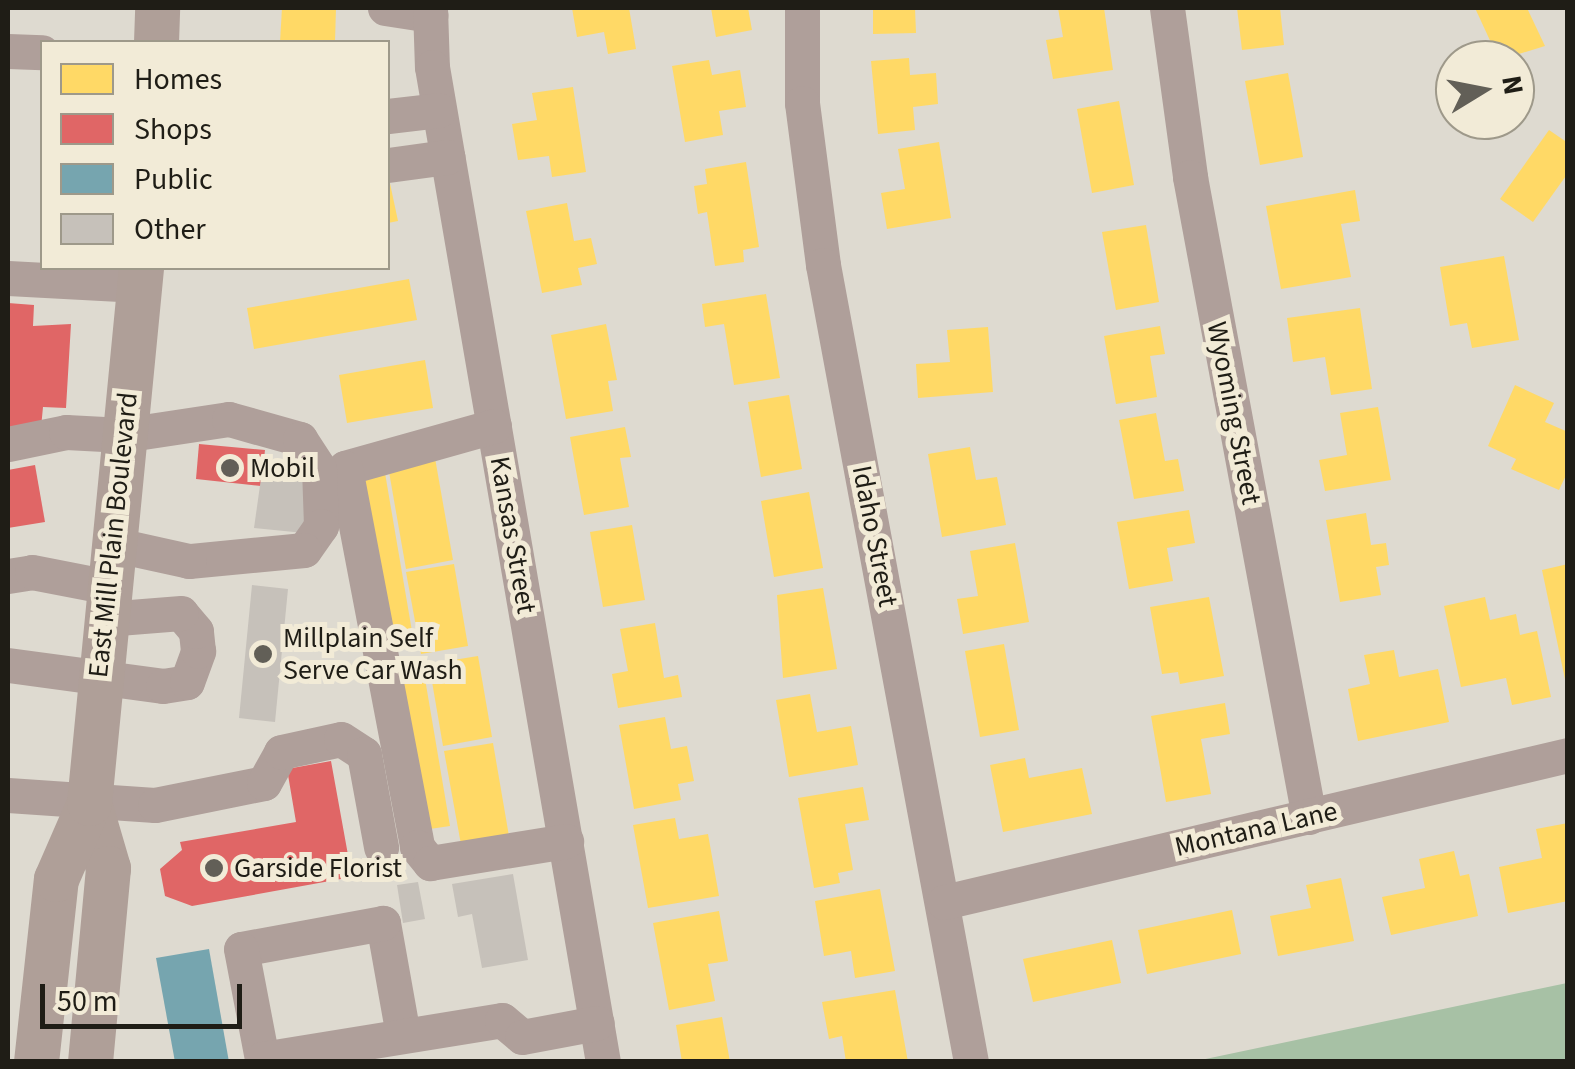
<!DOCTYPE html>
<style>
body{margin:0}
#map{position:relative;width:1575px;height:1069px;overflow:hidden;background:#dedad0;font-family:"Source Sans 3",sans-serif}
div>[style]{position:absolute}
.forest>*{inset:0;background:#a7c1a5}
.homes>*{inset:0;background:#ffd966}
.shops>*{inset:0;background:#e06666}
.public>*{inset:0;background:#76a5af}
.building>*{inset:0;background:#c6c1ba}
.minor>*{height:35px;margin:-17.5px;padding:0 17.5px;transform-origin:17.5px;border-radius:17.5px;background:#af9f9a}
.major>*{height:45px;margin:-22.5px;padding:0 22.5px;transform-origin:22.5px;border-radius:22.5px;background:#af9f98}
.dots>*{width:28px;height:28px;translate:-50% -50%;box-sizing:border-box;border:5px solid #f2ebd7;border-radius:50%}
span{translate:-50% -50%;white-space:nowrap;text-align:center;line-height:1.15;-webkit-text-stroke:10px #f2ebd7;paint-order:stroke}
.street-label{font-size:28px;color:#1f1d16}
.poi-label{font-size:28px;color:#1f1d16}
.left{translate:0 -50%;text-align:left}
.frame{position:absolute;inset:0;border:10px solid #1f1d16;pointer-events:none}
.legend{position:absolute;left:40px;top:40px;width:350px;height:230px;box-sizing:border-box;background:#f2ebd7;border:2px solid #9e998a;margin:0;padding:12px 18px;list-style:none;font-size:30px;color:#1f1d16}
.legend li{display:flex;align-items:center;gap:20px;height:50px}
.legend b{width:50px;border:2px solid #9e998a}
.north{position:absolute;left:1435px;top:40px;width:100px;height:100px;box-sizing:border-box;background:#f2ebd7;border:2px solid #9e998a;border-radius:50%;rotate:80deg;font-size:28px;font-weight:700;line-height:40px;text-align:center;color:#1f1d16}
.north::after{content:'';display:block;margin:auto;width:35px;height:45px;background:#625f57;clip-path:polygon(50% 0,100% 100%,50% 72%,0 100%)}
.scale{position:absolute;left:40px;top:984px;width:202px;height:45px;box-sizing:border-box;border:5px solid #1f1d16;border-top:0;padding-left:12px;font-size:30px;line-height:35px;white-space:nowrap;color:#1f1d16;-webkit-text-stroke:8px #f2ebd7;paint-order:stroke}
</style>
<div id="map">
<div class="forest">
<div style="clip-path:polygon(1567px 983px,1567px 1061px,1196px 1061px)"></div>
</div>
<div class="homes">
<div style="clip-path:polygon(282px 8px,336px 8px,335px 42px,280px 42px)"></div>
<div style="clip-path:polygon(572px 8px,629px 8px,636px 49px,608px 54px,604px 32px,577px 37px)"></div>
<div style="clip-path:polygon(711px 8px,748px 8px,752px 30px,716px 37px)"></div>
<div style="clip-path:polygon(873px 8px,915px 8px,916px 33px,873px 34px)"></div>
<div style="clip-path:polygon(1058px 8px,1104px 8px,1113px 70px,1053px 79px,1046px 40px,1063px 37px)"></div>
<div style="clip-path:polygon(1237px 8px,1280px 8px,1284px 45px,1242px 50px)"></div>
<div style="clip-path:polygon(1475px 8px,1527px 8px,1545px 46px,1499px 60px)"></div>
<div style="clip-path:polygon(909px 58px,910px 75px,936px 73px,938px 104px,913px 107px,915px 130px,878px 134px,871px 61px)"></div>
<div style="clip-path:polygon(709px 60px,712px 75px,740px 70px,746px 107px,719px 111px,723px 135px,685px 142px,672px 66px)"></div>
<div style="clip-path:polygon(1288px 73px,1303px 157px,1260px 165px,1245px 81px)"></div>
<div style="clip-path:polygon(573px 87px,586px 172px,552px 177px,549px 156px,518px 160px,512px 124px,537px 120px,532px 93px)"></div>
<div style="clip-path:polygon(1119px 101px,1134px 185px,1092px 193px,1077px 109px)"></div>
<div style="clip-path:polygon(1549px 130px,1568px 143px,1568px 173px,1533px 222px,1500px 199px)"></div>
<div style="clip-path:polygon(939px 142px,951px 218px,887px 229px,881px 193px,905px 189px,898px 149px)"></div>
<div style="clip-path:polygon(746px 162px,759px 247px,743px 250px,744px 262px,715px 266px,707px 212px,698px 214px,694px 186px,707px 184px,705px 169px)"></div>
<div style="clip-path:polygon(388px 174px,398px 221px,388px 223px)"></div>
<div style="clip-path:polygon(1355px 190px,1360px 221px,1341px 224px,1351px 277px,1281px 289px,1266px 206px)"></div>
<div style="clip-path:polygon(567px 203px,574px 241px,591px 238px,597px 264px,578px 268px,582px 285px,542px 293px,526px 211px)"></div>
<div style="clip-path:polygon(1146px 225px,1159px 302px,1116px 310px,1102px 232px)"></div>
<div style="clip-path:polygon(1504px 256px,1519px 340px,1472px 348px,1467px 323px,1450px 326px,1440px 267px)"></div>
<div style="clip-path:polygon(409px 279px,417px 320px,254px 349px,247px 308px)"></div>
<div style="clip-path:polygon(766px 294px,780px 378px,734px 385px,724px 324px,705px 327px,702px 304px)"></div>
<div style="clip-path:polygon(1360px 308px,1372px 389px,1331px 395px,1325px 357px,1293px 362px,1287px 318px)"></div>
<div style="clip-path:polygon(606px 324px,617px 380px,608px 381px,613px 411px,566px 419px,551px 335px)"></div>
<div style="clip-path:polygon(1160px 326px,1165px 354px,1150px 356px,1157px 397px,1116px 404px,1104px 336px)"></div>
<div style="clip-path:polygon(988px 327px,993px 392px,918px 398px,916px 364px,950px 362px,947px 330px)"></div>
<div style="clip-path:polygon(425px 360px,433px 408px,347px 423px,339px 375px)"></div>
<div style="clip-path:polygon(1515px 385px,1554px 403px,1545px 422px,1568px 432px,1568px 471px,1559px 490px,1511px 469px,1516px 459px,1488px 446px)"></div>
<div style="clip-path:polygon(789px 395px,802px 469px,761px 477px,748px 402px)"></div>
<div style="clip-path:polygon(1378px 407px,1391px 480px,1325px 491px,1319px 460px,1347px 455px,1340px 413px)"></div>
<div style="clip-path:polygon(1156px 413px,1165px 461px,1178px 459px,1184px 491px,1134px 499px,1119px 420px)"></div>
<div style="clip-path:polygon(625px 427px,631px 457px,620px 458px,629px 507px,584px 515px,570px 437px)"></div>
<div style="clip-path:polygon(970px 447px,976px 480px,997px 477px,1006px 525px,942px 537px,928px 454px)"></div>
<div style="clip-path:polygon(435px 458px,453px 560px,406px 569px,388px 466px)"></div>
<div style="clip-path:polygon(385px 473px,414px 643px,388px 648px,359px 477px)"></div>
<div style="clip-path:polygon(809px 492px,823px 568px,774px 577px,761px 501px)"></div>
<div style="clip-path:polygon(1189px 510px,1195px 543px,1167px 548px,1173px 581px,1129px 589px,1117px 522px)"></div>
<div style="clip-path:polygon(1366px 513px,1371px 545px,1386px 543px,1389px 565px,1376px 567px,1381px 595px,1340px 602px,1326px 520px)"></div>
<div style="clip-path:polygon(632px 525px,645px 600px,603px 607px,590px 532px)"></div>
<div style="clip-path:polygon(1015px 543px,1029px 622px,963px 634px,957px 599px,978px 596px,970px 551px)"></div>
<div style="clip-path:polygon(454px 564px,468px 646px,421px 654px,406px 572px)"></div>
<div style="clip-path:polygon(1568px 564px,1568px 684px,1566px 684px,1542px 570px)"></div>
<div style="clip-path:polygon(823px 588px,837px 669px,783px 678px,777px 595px)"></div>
<div style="clip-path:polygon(1209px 597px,1224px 676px,1180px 684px,1178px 672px,1162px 674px,1150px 607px)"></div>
<div style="clip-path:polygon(1485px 597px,1490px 620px,1516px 614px,1520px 635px,1537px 631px,1551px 697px,1512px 705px,1506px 678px,1461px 687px,1444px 606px)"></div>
<div style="clip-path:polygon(655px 623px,664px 678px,678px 675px,682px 697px,618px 708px,612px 674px,628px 671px,620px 629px)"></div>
<div style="clip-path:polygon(1004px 644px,1019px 730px,980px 737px,965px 651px)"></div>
<div style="clip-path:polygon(1394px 650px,1399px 677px,1438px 669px,1449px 722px,1358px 741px,1348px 689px,1370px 684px,1364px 655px)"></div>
<div style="clip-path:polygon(478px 656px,492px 737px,443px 746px,429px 664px)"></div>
<div style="clip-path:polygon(422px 661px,450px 826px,423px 830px,394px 666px)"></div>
<div style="clip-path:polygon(810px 694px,817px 732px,851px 726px,858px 765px,789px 777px,776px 700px)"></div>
<div style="clip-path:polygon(1225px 703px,1230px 734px,1201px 739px,1211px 794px,1166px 802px,1151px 716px)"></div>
<div style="clip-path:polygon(665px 717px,671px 749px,687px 746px,694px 781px,678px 784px,681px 800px,634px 809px,619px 725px)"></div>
<div style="clip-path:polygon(493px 743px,510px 842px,462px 850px,444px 751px)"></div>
<div style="clip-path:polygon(1025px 758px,1029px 778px,1082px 768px,1092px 814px,1003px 832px,990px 765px)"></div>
<div style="clip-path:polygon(863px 787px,869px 820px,845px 824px,853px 870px,838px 873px,840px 883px,814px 888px,798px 798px)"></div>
<div style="clip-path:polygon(675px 818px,679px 839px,708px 834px,719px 896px,648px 908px,633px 825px)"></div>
<div style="clip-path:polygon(1568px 823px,1568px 901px,1508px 913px,1499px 867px,1542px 858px,1536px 829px)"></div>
<div style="clip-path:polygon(1454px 851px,1460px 876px,1469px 874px,1478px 916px,1391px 935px,1382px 897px,1425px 888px,1419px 859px)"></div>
<div style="clip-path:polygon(1341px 878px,1354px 941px,1278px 956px,1270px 916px,1311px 908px,1306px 885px)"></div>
<div style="clip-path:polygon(880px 889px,895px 971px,855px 978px,851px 951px,824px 956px,815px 901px)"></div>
<div style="clip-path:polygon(1232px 910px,1241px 954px,1147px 974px,1138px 930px)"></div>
<div style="clip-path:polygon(719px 911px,728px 961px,708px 964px,715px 1001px,669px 1010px,653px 923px)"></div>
<div style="clip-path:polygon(1112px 940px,1121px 983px,1033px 1002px,1023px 959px)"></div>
<div style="clip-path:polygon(895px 990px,908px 1062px,846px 1062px,842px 1036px,829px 1039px,822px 1002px)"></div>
<div style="clip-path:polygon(722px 1017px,730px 1062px,682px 1062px,676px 1025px)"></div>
</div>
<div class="shops">
<div style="clip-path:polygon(8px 303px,34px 305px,33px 326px,71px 324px,66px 408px,43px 407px,41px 428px,8px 429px)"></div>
<div style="clip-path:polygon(199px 444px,265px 450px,261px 486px,196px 479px)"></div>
<div style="clip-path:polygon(35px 465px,45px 522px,8px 528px,8px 470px)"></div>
<div style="clip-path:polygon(331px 761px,352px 877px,192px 906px,165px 896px,160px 869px,182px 850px,180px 842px,296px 822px,287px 769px)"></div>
</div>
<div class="public">
<div style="clip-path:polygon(209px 949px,229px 1062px,175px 1062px,156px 958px)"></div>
</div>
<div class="building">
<div style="clip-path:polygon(264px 457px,310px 467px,304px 533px,254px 528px)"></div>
<div style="clip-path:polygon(252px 585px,288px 589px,275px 722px,239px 718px)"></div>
<div style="clip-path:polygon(513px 874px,528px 960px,482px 968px,472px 914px,458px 917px,452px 884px)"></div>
<div style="clip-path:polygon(418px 882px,425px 919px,403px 923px,397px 885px)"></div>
</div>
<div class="minor">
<div style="left:385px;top:8px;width:46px;rotate:8.8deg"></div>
<div style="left:430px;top:8px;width:59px;rotate:88.1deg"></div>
<div style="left:432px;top:67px;width:1010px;rotate:80.25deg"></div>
<div style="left:802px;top:8px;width:95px;rotate:90deg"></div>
<div style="left:802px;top:103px;width:163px;rotate:82.6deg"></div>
<div style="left:823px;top:265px;width:811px;rotate:79.48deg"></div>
<div style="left:1167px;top:8px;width:171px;rotate:82.2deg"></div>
<div style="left:1190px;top:177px;width:651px;rotate:79.47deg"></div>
<div style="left:8px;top:51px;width:34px;rotate:2deg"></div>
<div style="left:388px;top:116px;width:51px;rotate:-6.7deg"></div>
<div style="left:388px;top:165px;width:60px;rotate:-7.7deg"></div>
<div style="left:8px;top:278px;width:131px;rotate:3.1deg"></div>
<div style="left:494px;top:426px;width:155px;rotate:164.3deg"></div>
<div style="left:345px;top:468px;width:386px;rotate:79.2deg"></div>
<div style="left:417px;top:847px;width:21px;rotate:51deg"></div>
<div style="left:430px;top:863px;width:138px;rotate:-9.2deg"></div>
<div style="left:8px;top:444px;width:59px;rotate:-11.7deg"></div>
<div style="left:66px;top:432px;width:57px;rotate:3deg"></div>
<div style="left:123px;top:435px;width:107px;rotate:-8.6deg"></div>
<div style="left:229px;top:419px;width:74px;rotate:15.7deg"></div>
<div style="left:300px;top:439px;width:35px;rotate:57deg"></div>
<div style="left:319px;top:468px;width:58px;rotate:88deg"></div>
<div style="left:321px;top:526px;width:29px;rotate:125deg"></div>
<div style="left:304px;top:550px;width:116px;rotate:174.5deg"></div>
<div style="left:189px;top:561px;width:75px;rotate:-167.6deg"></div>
<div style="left:8px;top:576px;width:24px;rotate:-9deg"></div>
<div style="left:32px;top:572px;width:78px;rotate:11deg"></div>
<div style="left:8px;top:665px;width:156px;rotate:7.7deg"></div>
<div style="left:163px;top:686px;width:24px;rotate:-9deg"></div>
<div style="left:187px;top:682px;width:33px;rotate:-70deg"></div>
<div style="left:198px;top:651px;width:20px;rotate:-96deg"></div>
<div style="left:196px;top:631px;width:23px;rotate:-130deg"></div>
<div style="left:181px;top:613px;width:76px;rotate:175.5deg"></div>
<div style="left:8px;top:795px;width:147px;rotate:3.9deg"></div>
<div style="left:155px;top:805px;width:111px;rotate:-11.4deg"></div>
<div style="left:264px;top:783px;width:35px;rotate:-61deg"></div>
<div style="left:281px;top:752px;width:61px;rotate:-12.2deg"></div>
<div style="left:341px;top:739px;width:27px;rotate:33deg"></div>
<div style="left:364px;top:754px;width:95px;rotate:79.6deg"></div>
<div style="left:944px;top:902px;width:641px;rotate:-13.26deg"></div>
<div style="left:403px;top:1035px;width:114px;rotate:-100.1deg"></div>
<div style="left:383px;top:923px;width:144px;rotate:169.6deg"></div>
<div style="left:241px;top:949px;width:112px;rotate:79.2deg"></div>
<div style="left:262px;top:1059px;width:243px;rotate:-9.2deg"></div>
<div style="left:502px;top:1020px;width:26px;rotate:40deg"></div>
<div style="left:522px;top:1037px;width:76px;rotate:-10.6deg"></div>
</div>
<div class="major">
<div style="left:156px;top:42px;width:34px;rotate:-88deg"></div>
<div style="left:89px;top:803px;width:68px;rotate:73.7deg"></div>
<div style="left:108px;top:868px;width:195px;rotate:95.3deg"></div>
<div style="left:36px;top:1062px;width:184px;rotate:-83.8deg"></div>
<div style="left:56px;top:879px;width:83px;rotate:-66.5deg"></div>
<div style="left:89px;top:803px;width:538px;rotate:-84.45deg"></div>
</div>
<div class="dots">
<div style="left:230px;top:468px;background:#625f57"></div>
<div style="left:263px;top:654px;background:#625f57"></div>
<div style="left:214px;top:868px;background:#625f57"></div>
</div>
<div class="street-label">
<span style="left:1234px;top:413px;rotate:79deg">Wyoming Street</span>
<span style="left:113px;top:535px;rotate:-84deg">East Mill Plain Boulevard</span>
<span style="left:513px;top:535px;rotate:80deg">Kansas Street</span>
<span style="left:875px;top:536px;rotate:79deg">Idaho Street</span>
<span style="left:1256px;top:829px;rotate:-13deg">Montana Lane</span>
</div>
<div class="poi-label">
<span class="left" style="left:250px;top:468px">Mobil</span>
<span class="left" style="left:283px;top:654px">Millplain Self<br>Serve Car Wash</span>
<span class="left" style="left:234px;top:868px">Garside Florist</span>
</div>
<div class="frame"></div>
<ul class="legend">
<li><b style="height:28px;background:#ffd966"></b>Homes</li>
<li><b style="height:28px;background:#e06666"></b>Shops</li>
<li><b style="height:28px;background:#76a5af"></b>Public</li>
<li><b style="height:28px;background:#c6c1ba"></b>Other</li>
</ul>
<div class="north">N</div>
<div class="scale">50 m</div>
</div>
